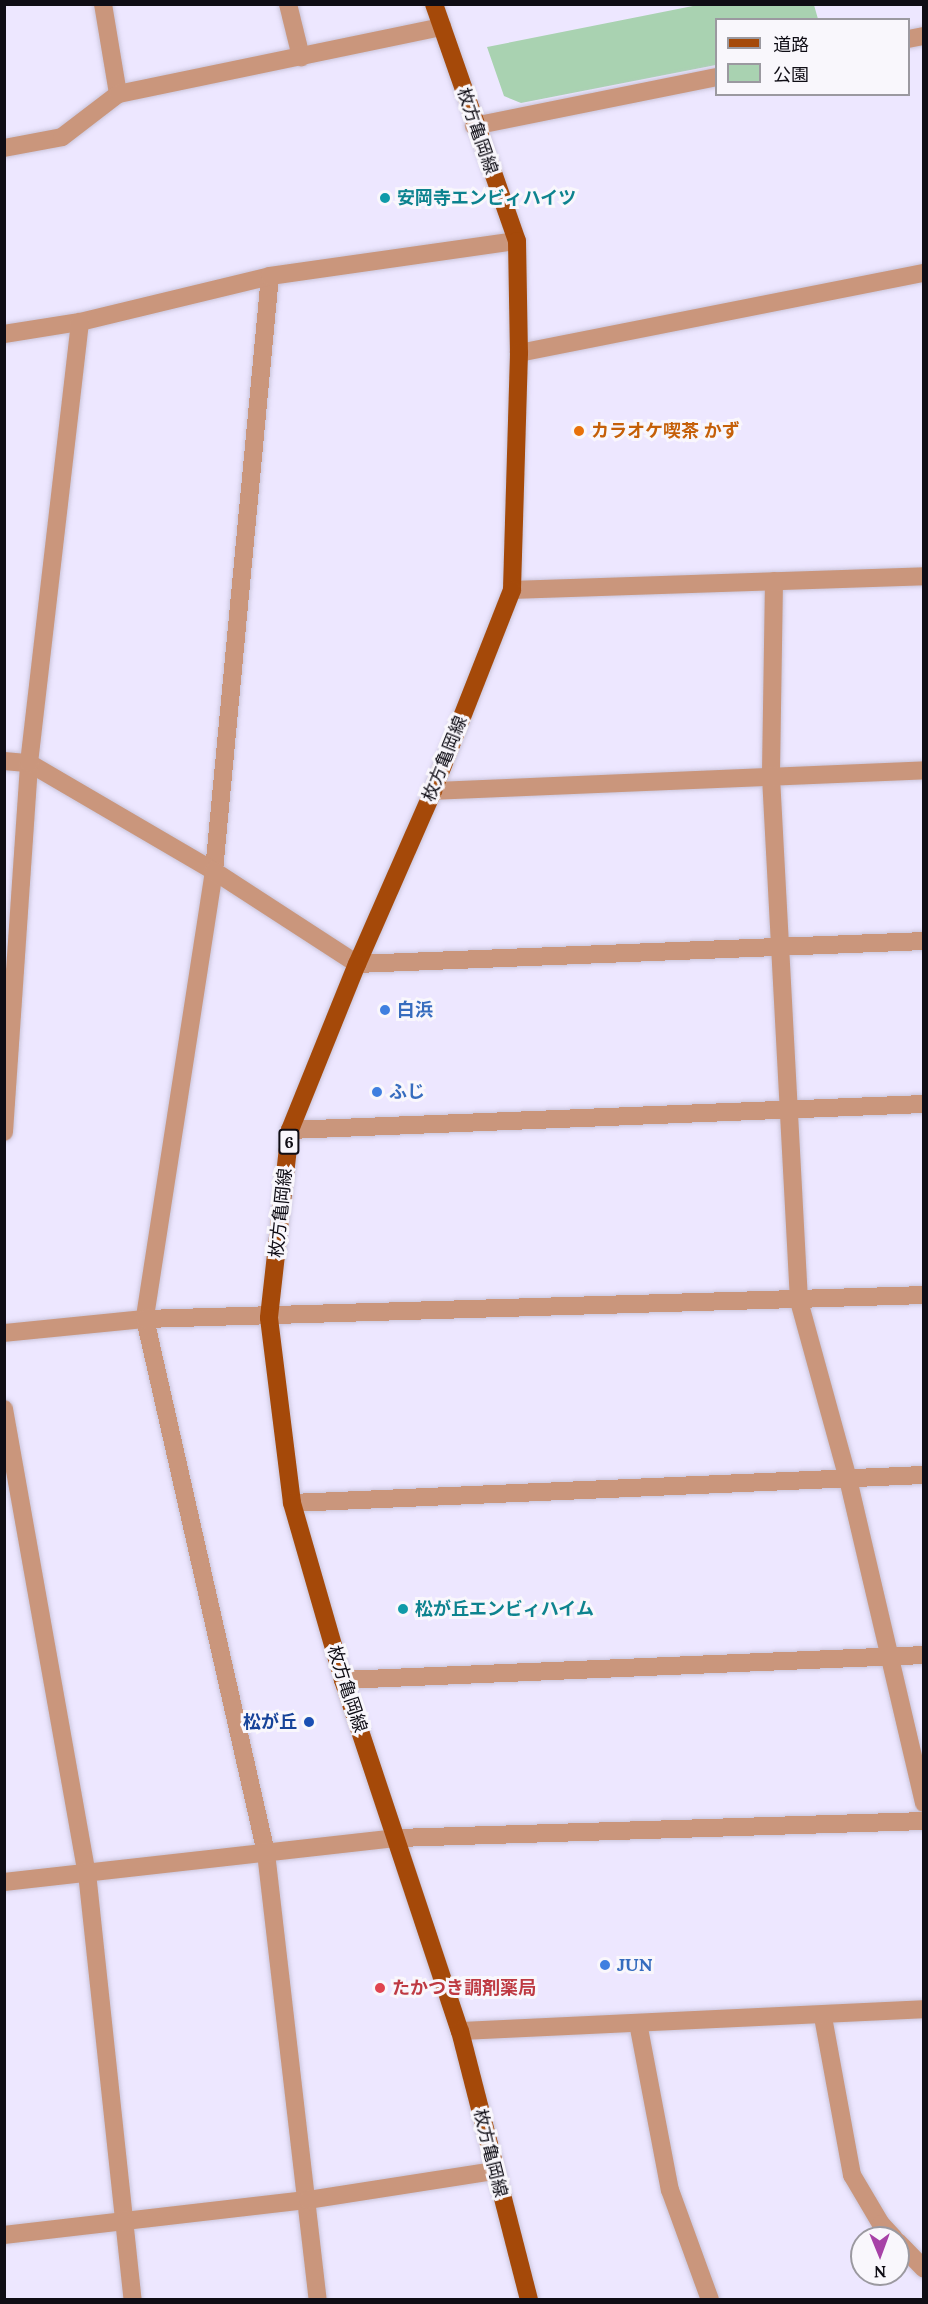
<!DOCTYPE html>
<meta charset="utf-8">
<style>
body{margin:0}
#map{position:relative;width:928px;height:2304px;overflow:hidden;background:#ede7ff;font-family:Lora,"Noto Sans JP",serif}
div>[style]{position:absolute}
.green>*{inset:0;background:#a9d2b1}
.roads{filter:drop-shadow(0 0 2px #c9c4da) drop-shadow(0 0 2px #c9c4da)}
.minor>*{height:18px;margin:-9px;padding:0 9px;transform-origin:9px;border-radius:9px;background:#ca967c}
.primary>*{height:18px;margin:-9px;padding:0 9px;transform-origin:9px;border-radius:9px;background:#a54909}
.dots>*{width:16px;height:16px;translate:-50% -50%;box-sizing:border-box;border:3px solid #f9f7fc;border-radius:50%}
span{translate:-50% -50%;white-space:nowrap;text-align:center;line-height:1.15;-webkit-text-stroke:6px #f9f7fc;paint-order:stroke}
.shield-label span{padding:2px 4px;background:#f9f7fc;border:2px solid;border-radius:4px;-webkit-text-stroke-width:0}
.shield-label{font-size:16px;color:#0f0d15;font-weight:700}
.street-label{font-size:18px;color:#0f0d15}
.culture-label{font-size:18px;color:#0d838f;font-weight:700}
.left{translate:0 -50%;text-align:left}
.food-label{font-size:18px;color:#c56008;font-weight:700}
.shop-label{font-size:18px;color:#366cbe;font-weight:700}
.transit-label{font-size:18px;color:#164399;font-weight:700}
.right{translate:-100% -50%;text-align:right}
.health-label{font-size:18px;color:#be3a42;font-weight:700}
.frame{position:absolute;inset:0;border:6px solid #0f0d15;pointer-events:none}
.legend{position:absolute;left:715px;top:18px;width:195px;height:78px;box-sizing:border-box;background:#f9f7fc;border:2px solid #9b99a0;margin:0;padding:8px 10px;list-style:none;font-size:18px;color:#0f0d15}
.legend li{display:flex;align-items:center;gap:12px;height:30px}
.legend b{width:30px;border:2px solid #9b99a0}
.north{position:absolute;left:850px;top:2226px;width:60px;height:60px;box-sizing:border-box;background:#f9f7fc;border:2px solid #9b99a0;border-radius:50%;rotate:179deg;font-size:16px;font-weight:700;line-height:24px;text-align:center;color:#0f0d15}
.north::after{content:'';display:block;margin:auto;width:21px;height:27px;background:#a742a7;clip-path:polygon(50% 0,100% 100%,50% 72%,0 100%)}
</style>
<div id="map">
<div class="green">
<div style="clip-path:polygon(703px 4px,814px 5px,818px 19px,716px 20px,716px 65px,521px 103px,504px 96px,487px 47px)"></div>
</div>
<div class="roads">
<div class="minor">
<div style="left:103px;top:4px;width:91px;rotate:80.5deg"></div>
<div style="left:288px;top:4px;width:55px;rotate:76.2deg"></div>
<div style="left:908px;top:39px;width:16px;rotate:-11deg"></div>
<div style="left:474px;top:126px;width:247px;rotate:-11.4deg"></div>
<div style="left:4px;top:148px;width:59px;rotate:-10.7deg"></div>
<div style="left:62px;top:137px;width:71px;rotate:-37.5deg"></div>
<div style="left:118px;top:94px;width:331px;rotate:-11.7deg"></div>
<div style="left:270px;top:276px;width:598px;rotate:95.38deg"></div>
<div style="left:214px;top:871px;width:453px;rotate:98.8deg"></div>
<div style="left:145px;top:1319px;width:548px;rotate:77.23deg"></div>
<div style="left:266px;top:1853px;width:450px;rotate:83.4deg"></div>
<div style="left:4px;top:334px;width:77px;rotate:-9deg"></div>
<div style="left:80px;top:322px;width:195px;rotate:-13.6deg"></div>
<div style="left:270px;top:276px;width:249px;rotate:-8.1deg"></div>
<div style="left:519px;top:353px;width:413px;rotate:-11.2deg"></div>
<div style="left:774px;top:581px;width:196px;rotate:90.9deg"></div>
<div style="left:771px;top:777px;width:525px;rotate:86.94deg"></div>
<div style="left:799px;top:1301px;width:185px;rotate:74.6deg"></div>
<div style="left:848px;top:1479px;width:333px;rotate:76.8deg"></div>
<div style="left:512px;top:590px;width:412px;rotate:-1.9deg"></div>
<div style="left:4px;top:761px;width:25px;rotate:5deg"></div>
<div style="left:29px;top:763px;width:214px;rotate:30.3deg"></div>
<div style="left:214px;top:871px;width:171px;rotate:33deg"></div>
<div style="left:357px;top:964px;width:567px;rotate:-2.32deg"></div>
<div style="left:433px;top:791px;width:491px;rotate:-2.4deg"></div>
<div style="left:290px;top:1130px;width:635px;rotate:-2.35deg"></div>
<div style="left:4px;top:1132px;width:370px;rotate:-86.1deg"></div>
<div style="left:29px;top:763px;width:444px;rotate:-83.4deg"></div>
<div style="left:4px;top:1333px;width:142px;rotate:-5.7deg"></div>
<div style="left:145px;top:1319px;width:779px;rotate:-1.76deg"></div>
<div style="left:4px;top:1409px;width:471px;rotate:79.9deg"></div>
<div style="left:87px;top:1873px;width:429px;rotate:83.9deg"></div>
<div style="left:292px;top:1503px;width:633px;rotate:-2.54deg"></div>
<div style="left:343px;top:1680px;width:582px;rotate:-2.46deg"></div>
<div style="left:4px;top:1882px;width:396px;rotate:-6.4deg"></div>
<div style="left:398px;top:1838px;width:526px;rotate:-1.85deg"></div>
<div style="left:823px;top:2017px;width:161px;rotate:79.6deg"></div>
<div style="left:852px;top:2175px;width:57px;rotate:59.4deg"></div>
<div style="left:881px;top:2224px;width:19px;rotate:47deg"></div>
<div style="left:638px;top:2023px;width:170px;rotate:79.2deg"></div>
<div style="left:670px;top:2190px;width:117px;rotate:70deg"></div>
<div style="left:460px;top:2031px;width:465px;rotate:-2.7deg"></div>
<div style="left:4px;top:2235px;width:306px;rotate:-6.6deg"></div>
<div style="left:308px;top:2200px;width:188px;rotate:-8.9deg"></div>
<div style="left:898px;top:2242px;width:37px;rotate:46deg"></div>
</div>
<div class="primary">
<div style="left:434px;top:4px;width:251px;rotate:70.7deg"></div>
<div style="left:517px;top:241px;width:112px;rotate:89deg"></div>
<div style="left:519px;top:353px;width:237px;rotate:91.7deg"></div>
<div style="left:512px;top:590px;width:216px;rotate:111.5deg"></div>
<div style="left:433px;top:791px;width:189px;rotate:113.7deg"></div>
<div style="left:357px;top:964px;width:179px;rotate:112deg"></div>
<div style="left:290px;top:1130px;width:189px;rotate:96.4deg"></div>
<div style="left:269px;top:1318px;width:186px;rotate:82.9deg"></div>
<div style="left:292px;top:1503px;width:184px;rotate:73.9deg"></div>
<div style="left:343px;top:1680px;width:370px;rotate:71.6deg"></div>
<div style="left:460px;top:2031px;width:278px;rotate:75.6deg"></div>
</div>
</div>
<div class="dots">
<div style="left:385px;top:198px;background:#0f9aa8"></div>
<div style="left:579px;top:431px;background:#e8710a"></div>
<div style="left:385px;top:1010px;background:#3f7fe0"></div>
<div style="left:377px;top:1092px;background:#3f7fe0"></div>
<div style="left:403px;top:1609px;background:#0f9aa8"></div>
<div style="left:309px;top:1722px;background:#1a4fb4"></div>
<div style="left:605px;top:1965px;background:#3f7fe0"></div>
<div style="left:380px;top:1988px;background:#e0444e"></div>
</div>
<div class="shield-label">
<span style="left:289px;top:1142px">6</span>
</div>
<div class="street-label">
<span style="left:477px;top:131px;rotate:71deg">枚方亀岡線</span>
<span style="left:445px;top:759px;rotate:-68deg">枚方亀岡線</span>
<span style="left:281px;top:1213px;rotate:-84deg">枚方亀岡線</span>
<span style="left:347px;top:1689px;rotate:72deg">枚方亀岡線</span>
<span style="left:490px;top:2153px;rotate:76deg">枚方亀岡線</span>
</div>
<div class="culture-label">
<span class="left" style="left:397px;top:198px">安岡寺エンビィハイツ</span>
<span class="left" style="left:415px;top:1609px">松が丘エンビィハイム</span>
</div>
<div class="food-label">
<span class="left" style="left:591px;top:431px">カラオケ喫茶 かず</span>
</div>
<div class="shop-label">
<span class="left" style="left:397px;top:1010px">白浜</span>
<span class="left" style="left:389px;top:1092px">ふじ</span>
<span class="left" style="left:617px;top:1965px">JUN</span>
</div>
<div class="transit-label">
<span class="right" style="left:297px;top:1722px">松が丘</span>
</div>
<div class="health-label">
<span class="left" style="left:392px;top:1988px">たかつき調剤薬局</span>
</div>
<div class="frame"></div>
<ul class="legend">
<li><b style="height:8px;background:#a54909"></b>道路</li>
<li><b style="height:16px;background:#a9d2b1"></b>公園</li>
</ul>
<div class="north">N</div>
</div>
